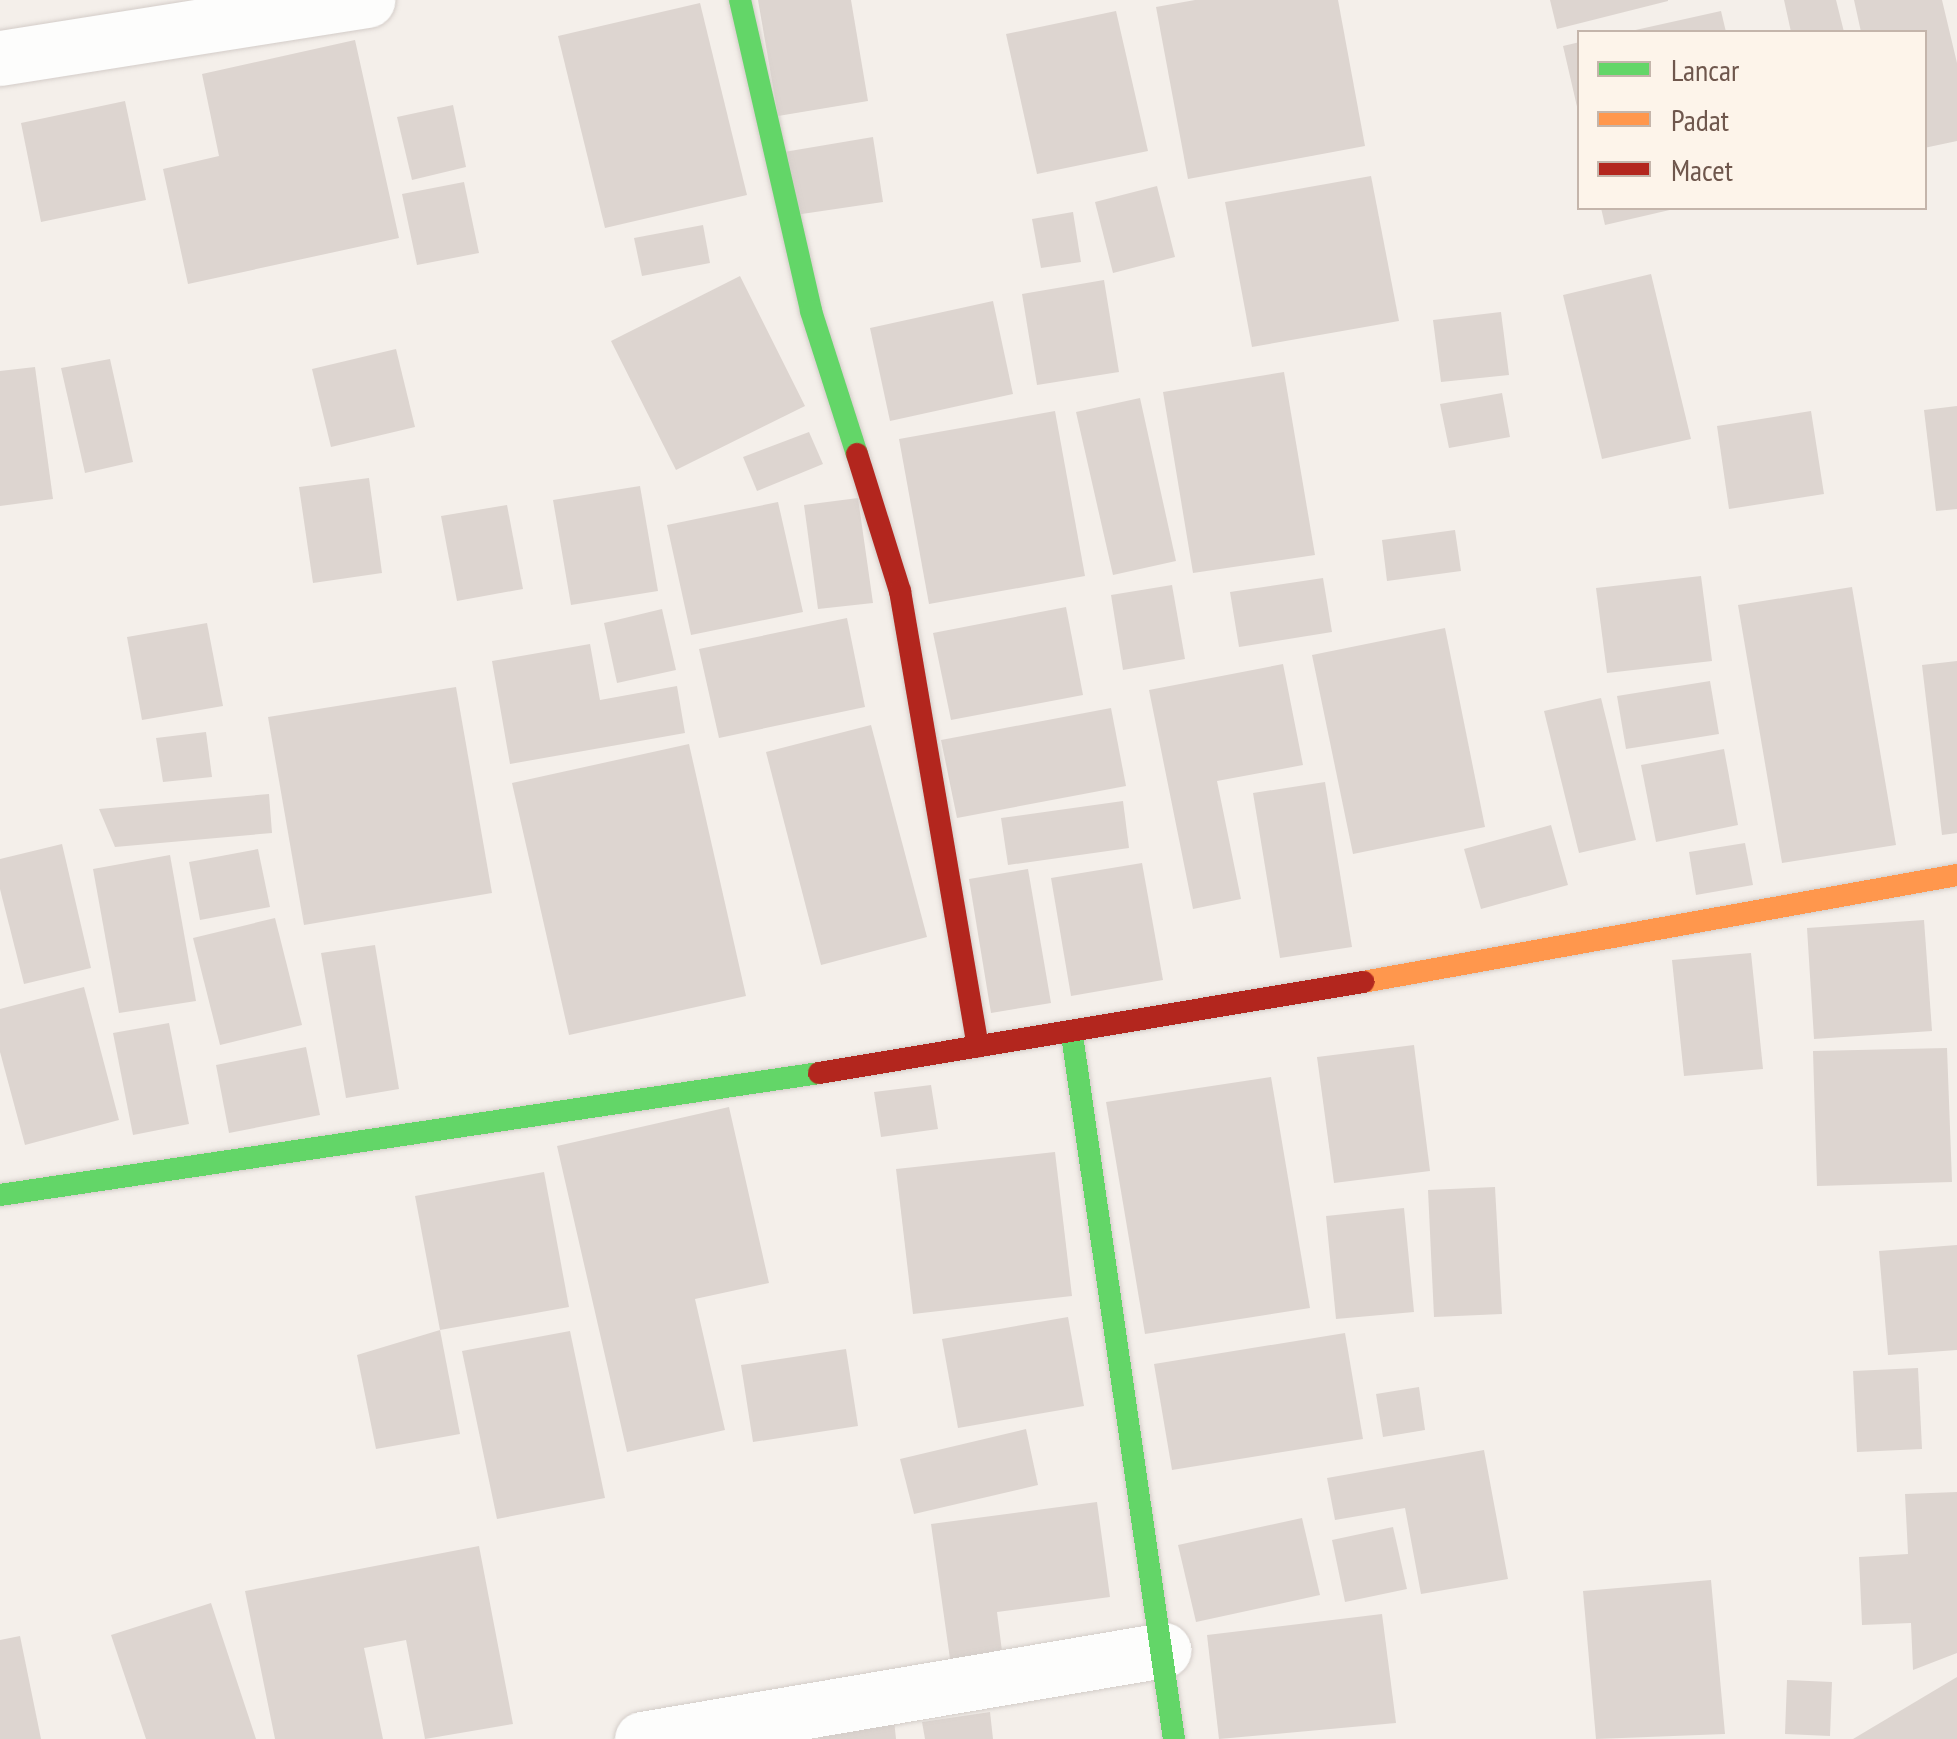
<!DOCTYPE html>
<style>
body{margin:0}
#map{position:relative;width:1957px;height:1739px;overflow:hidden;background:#f4efea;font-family:"PT Sans Narrow",sans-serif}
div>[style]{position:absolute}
.building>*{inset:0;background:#ddd5d0}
.roads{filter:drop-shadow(0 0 2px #d3ccc8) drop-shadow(0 0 2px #d3ccc8)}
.street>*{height:55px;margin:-27.5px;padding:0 27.5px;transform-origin:27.5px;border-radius:27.5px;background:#fdfdfc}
.fast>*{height:22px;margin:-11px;padding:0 11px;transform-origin:11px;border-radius:11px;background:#63d668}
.slow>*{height:22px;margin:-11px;padding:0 11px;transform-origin:11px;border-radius:11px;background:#ff974d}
.jam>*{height:22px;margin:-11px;padding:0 11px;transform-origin:11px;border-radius:11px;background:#b3261e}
span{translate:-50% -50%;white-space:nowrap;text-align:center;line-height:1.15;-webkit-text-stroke:8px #fdf4ea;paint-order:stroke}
.legend{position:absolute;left:1577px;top:30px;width:350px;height:180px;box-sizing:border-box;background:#fdf4ea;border:2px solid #c4b5ab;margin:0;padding:12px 18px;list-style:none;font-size:30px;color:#6f574d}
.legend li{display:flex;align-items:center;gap:20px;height:50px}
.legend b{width:50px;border:2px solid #c4b5ab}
</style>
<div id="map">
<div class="building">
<div style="clip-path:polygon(758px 0,851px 0,868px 101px,778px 116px)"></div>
<div style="clip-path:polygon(1195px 0,1338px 0,1365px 146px,1188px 179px,1156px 7px)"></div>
<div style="clip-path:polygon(1550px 0,1668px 0,1668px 1px,1557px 29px)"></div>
<div style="clip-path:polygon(1784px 0,1836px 0,1844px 32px,1791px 32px)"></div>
<div style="clip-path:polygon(1854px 0,1942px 0,1957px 63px,1957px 141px,1924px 148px,1924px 32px,1861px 32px)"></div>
<div style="clip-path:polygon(700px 3px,747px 195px,605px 228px,558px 36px)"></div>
<div style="clip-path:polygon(1116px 11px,1148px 151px,1037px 174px,1006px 34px)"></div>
<div style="clip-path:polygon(1721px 11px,1726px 32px,1631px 32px,1631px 31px)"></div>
<div style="clip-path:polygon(355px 40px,399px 238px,188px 284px,163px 169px,219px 156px,202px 74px)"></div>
<div style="clip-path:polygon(1580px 42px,1580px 111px,1578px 111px,1563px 46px)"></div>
<div style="clip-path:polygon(125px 101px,146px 200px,41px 222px,21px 123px)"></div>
<div style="clip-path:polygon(453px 105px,466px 167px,412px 180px,397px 117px)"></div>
<div style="clip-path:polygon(873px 137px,883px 202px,795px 215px,784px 152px)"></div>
<div style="clip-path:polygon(1371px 176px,1399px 321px,1252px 347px,1225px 202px)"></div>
<div style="clip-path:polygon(464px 182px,479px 253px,417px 265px,402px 194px)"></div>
<div style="clip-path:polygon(1157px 186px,1175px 257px,1113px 273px,1095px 202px)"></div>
<div style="clip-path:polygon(1601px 208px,1674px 208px,1674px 209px,1605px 225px)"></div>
<div style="clip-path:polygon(1073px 212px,1081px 262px,1041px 268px,1032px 219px)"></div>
<div style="clip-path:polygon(703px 225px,710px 263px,642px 276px,634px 238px)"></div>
<div style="clip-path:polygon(1651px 274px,1691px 439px,1602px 459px,1563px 295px)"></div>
<div style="clip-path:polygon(740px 276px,805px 406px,676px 470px,611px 341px)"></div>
<div style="clip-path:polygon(1104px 280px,1119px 372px,1037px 385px,1022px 294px)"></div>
<div style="clip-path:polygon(993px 301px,1013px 394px,890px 421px,870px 328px)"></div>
<div style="clip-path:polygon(1501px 312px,1509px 375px,1441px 382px,1433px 320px)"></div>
<div style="clip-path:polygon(396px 349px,415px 427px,331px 447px,312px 369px)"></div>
<div style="clip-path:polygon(110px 359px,133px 462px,85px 473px,61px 368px)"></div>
<div style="clip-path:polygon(35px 367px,53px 499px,0 506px,0 371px)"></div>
<div style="clip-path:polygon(1284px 372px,1315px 555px,1193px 573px,1163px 392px)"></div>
<div style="clip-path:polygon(1502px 393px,1510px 437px,1449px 448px,1440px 404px)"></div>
<div style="clip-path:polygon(1140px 398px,1176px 561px,1113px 575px,1076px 412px)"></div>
<div style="clip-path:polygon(1957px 406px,1957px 509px,1936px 511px,1924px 410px)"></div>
<div style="clip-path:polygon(1055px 411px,1085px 576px,929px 604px,899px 439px)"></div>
<div style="clip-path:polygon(1811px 411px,1824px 494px,1729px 509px,1717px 426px)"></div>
<div style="clip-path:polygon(809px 432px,823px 464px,757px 491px,743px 457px)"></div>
<div style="clip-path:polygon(369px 478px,382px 573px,313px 583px,299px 487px)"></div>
<div style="clip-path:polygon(640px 486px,658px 591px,571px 605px,553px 500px)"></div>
<div style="clip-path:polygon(858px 498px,873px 603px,818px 609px,804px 505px)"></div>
<div style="clip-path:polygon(778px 502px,803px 612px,691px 635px,667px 525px)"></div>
<div style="clip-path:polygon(507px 505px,523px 589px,457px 601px,441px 516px)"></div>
<div style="clip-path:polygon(1455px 530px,1461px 571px,1387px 581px,1382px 540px)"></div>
<div style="clip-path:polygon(1701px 576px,1712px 661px,1607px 673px,1596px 588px)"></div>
<div style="clip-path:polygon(1323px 578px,1332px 632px,1239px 647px,1230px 592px)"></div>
<div style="clip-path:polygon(1172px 585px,1185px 659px,1123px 670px,1111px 595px)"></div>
<div style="clip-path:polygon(1852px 587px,1896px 845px,1782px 863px,1738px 605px)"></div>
<div style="clip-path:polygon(1066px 607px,1083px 695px,951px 720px,933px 633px)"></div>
<div style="clip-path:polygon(662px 609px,676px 670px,617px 683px,604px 623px)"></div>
<div style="clip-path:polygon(847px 618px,865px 707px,719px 738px,699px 649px)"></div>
<div style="clip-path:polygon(207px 623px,223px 706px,142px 720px,127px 637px)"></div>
<div style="clip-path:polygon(1445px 628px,1485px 827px,1353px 854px,1312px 655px)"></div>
<div style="clip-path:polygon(590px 644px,600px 700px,677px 686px,685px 733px,510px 764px,492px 661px)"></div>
<div style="clip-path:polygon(1957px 661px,1957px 833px,1942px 835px,1922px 665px)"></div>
<div style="clip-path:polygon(1283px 664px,1303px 765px,1217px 781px,1241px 899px,1193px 909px,1149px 690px)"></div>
<div style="clip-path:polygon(1710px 681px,1719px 734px,1626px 749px,1617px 696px)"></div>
<div style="clip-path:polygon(456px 687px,492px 893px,304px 925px,268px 717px)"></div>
<div style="clip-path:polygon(1601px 698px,1636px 840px,1579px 853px,1544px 711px)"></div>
<div style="clip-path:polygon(1111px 708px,1126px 786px,957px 818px,941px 740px)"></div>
<div style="clip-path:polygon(871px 725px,927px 937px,821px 965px,766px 752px)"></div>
<div style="clip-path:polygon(206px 732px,212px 777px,163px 782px,156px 738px)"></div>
<div style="clip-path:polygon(689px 744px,746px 996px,569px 1035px,512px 783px)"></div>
<div style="clip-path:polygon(1724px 749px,1738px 825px,1656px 842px,1641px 765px)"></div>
<div style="clip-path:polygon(1325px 782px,1352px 947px,1280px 958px,1253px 793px)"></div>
<div style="clip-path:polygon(269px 794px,272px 833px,115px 847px,99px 809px)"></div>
<div style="clip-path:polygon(1123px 801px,1129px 848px,1008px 865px,1001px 818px)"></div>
<div style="clip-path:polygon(1551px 825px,1568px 885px,1481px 909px,1464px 849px)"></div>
<div style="clip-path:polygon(1745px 843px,1753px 885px,1696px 895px,1689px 852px)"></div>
<div style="clip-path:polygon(62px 844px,91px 968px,24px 984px,0 889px,0 859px)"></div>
<div style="clip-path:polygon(258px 849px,270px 907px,200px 920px,189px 862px)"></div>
<div style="clip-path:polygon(170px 855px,196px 1001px,119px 1013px,93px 869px)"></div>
<div style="clip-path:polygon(1142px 863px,1163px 980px,1071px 996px,1051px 878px)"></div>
<div style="clip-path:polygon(1028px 869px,1051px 1003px,991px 1013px,969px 879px)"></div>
<div style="clip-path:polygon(275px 918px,302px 1025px,220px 1045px,193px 938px)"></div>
<div style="clip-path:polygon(1924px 920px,1932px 1031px,1814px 1039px,1807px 928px)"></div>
<div style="clip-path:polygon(375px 945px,399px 1089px,346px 1098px,321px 953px)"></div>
<div style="clip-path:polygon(1751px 953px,1763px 1069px,1684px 1076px,1672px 960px)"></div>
<div style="clip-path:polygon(84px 987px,119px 1120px,25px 1145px,0 1052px,0 1009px)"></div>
<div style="clip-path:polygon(169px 1023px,189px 1124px,133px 1135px,113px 1033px)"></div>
<div style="clip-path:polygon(1414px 1045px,1430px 1171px,1334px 1183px,1317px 1057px)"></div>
<div style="clip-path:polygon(306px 1047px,320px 1115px,229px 1133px,216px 1065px)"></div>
<div style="clip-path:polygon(1947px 1048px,1952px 1182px,1817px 1186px,1813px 1051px)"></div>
<div style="clip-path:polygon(1271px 1077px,1310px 1308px,1145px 1334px,1106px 1102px)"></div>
<div style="clip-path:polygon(931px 1085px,938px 1129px,881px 1137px,874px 1092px)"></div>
<div style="clip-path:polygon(729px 1107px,769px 1283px,695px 1299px,725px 1430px,627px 1452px,557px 1146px)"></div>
<div style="clip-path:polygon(1055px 1152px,1072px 1296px,913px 1314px,896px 1169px)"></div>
<div style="clip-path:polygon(544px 1172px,569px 1307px,440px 1330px,415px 1196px)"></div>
<div style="clip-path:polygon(1495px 1187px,1502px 1314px,1434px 1317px,1428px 1190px)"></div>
<div style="clip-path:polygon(1404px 1208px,1414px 1312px,1336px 1319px,1326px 1216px)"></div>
<div style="clip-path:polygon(1957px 1245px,1957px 1350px,1888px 1355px,1879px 1251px)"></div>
<div style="clip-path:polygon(1068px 1317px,1084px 1406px,958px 1428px,942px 1339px)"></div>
<div style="clip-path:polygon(440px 1330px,460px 1434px,376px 1449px,357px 1355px)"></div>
<div style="clip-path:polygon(570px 1331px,605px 1498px,497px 1519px,462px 1351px)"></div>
<div style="clip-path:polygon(1345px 1333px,1363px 1439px,1172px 1470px,1154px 1364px)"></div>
<div style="clip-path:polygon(846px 1349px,858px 1426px,753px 1442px,741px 1365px)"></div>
<div style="clip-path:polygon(1918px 1368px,1922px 1449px,1857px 1452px,1853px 1371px)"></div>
<div style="clip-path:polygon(1419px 1387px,1425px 1430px,1383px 1437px,1376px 1394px)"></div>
<div style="clip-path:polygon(1026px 1429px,1038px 1485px,914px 1514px,900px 1459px)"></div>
<div style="clip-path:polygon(1484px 1450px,1508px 1579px,1421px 1594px,1405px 1508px,1335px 1520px,1327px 1478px)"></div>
<div style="clip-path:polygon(1957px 1492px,1957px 1653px,1913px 1670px,1911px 1623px,1862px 1625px,1859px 1557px,1908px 1554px,1905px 1494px)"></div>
<div style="clip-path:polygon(1097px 1502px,1110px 1597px,997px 1612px,1003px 1659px,951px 1666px,931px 1524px)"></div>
<div style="clip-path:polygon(1302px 1518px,1320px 1595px,1196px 1622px,1178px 1545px)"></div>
<div style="clip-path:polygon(1393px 1527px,1407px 1589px,1345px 1602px,1332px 1540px)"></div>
<div style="clip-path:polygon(479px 1546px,513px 1724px,425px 1739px,406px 1640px,364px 1648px,383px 1739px,275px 1739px,245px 1591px)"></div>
<div style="clip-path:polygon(1711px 1580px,1725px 1734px,1596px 1739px,1583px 1591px)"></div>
<div style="clip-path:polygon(211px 1603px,256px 1739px,146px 1739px,111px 1635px)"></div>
<div style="clip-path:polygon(1382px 1614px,1396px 1723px,1219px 1739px,1207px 1635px)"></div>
<div style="clip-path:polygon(20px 1636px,41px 1739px,0 1739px,0 1640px)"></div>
<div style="clip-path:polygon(1957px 1677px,1957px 1739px,1853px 1739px)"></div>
<div style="clip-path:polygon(1787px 1680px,1832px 1682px,1830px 1736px,1785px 1734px)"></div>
<div style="clip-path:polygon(990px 1712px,993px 1739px,925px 1739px,922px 1722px)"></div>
<div style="clip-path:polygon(894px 1720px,896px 1739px,820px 1739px,819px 1728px)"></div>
</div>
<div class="roads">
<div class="street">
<div style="left:0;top:58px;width:372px;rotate:-9deg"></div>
<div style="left:642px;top:1739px;width:529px;rotate:-9.69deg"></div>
</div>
<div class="fast">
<div style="left:740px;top:0;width:319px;rotate:77.1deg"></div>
<div style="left:811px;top:311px;width:150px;rotate:72.2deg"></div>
<div style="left:1072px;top:1035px;width:711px;rotate:81.76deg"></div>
<div style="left:0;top:1195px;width:828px;rotate:-8.47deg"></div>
</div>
<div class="slow">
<div style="left:1363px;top:982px;width:604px;rotate:-10.21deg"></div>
</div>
<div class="jam">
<div style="left:857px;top:454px;width:144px;rotate:72.6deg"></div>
<div style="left:900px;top:591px;width:462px;rotate:80.3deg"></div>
<div style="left:819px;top:1073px;width:552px;rotate:-9.5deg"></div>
</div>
</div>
<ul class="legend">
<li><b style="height:12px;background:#63d668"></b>Lancar</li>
<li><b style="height:12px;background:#ff974d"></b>Padat</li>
<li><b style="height:12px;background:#b3261e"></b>Macet</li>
</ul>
</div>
